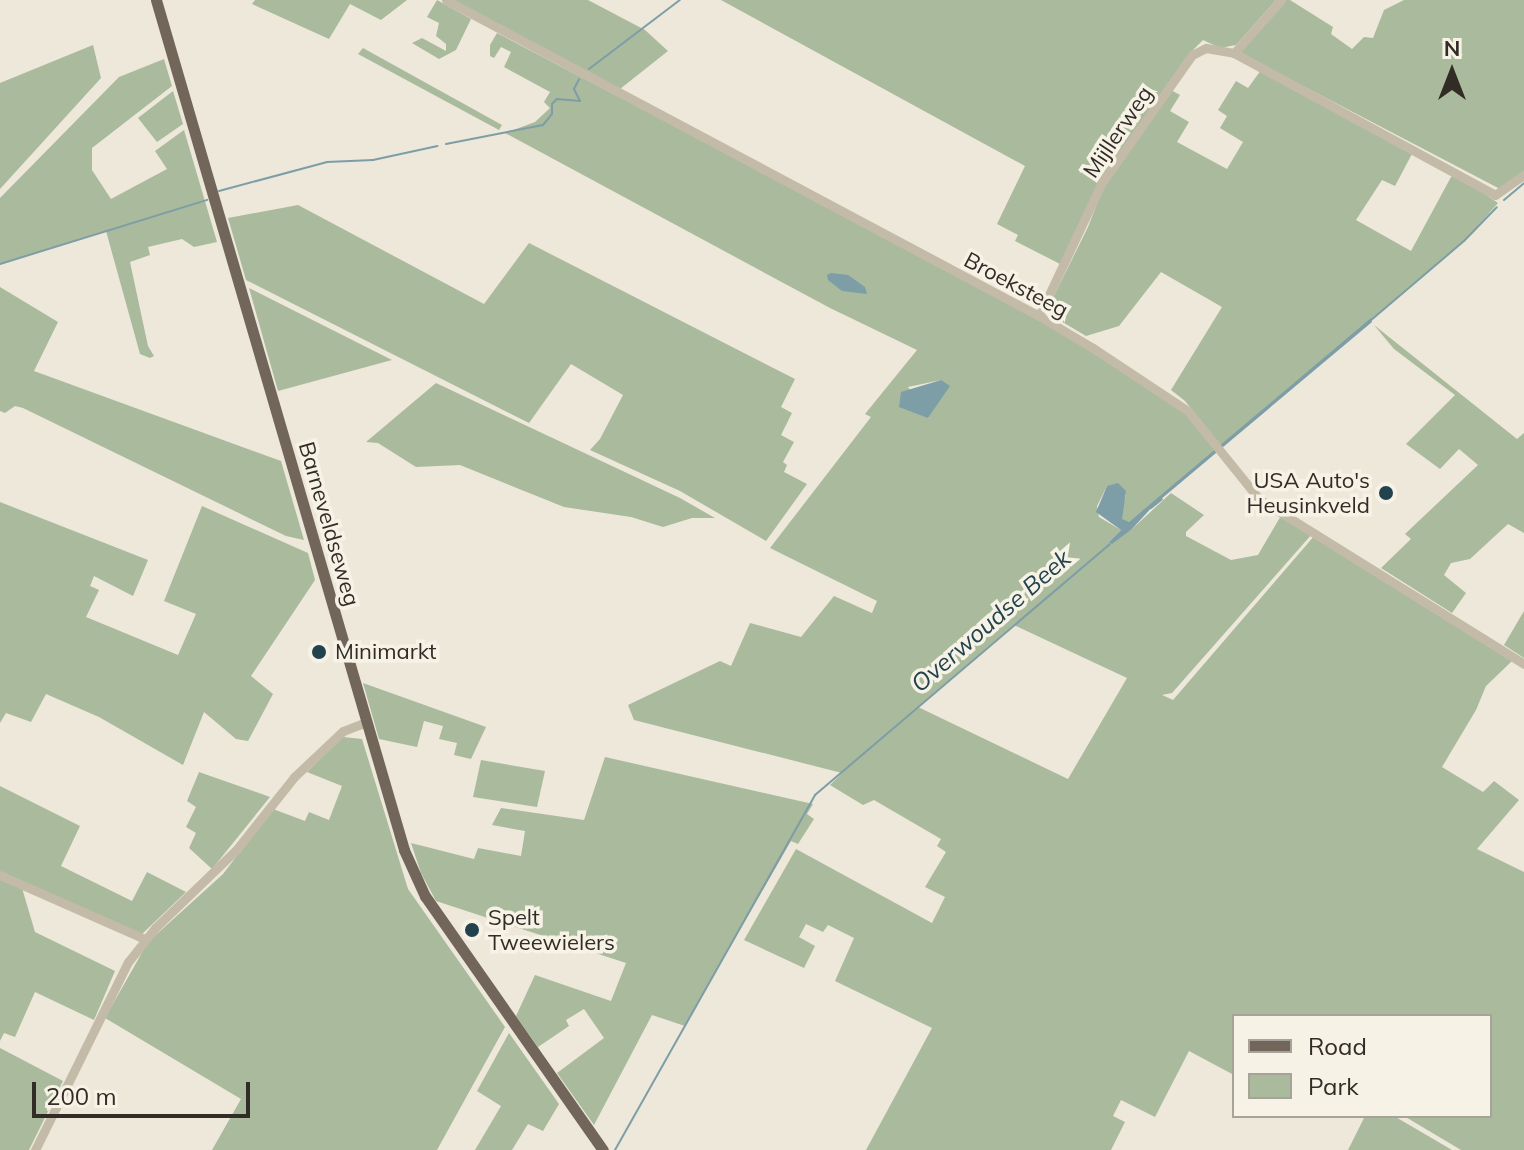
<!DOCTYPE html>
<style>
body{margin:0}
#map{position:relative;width:1524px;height:1150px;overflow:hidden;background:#ede8da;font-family:Mulish,sans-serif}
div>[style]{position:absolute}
.green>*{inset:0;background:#aaba9c}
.water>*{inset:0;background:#7d9da7}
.stream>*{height:2px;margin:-1px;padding:0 1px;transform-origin:1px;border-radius:1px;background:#7d9da7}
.minor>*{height:9px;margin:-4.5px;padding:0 4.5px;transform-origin:4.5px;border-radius:4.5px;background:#c4baa8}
.major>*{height:11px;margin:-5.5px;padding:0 5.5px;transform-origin:5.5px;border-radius:5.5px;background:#72665a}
.dots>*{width:22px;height:22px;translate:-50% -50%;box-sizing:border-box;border:4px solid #f6f2e5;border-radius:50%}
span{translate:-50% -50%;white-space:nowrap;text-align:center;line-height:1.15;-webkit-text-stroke:7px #f6f2e5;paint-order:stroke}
.street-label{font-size:22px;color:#322c27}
.poi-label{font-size:22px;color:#322c27}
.right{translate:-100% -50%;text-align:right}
.left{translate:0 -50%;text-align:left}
.water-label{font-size:24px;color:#22424d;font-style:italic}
.legend{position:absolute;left:1232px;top:1014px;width:260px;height:104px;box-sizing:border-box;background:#f6f2e5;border:2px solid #a8a399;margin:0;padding:10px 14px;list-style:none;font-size:24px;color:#322c27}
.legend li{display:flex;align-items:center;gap:16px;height:40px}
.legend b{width:40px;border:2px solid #a8a399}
.north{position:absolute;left:1412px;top:32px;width:80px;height:80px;-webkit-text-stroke:6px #f6f2e5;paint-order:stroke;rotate:0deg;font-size:22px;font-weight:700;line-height:32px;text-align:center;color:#322c27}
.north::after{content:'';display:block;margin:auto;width:28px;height:36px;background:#322c27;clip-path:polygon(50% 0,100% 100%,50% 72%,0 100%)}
.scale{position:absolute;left:32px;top:1082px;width:218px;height:36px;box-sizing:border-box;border:4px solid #322c27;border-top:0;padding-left:10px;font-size:24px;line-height:28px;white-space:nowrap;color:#322c27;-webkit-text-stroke:6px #f6f2e5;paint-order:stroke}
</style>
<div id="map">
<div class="green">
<div style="clip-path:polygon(255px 0,407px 0,381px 20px,350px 4px,329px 39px,252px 4px)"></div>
<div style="clip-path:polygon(437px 0,471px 19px,456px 50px,439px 59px,412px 43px,422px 38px,446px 51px,446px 44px,436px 36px,439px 23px,427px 17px)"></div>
<div style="clip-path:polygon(453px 0,588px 0,645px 30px,668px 51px,620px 89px)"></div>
<div style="clip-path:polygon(721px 0,1276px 0,1236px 45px,1220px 48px,1203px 40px,1193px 50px,1097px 185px,1062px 265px,1015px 241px,1018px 235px,997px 224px,1025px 166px)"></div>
<div style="clip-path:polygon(1283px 0,1290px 0,1333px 27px,1331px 34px,1352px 49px,1364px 37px,1373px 38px,1384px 10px,1404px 0,1524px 0,1524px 171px,1502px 190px,1242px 54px,1242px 49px)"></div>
<div style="clip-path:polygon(evenodd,497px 33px,1004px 299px,1180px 405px,1219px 450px,1129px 522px,1122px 521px,1122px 506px,1126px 495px,1107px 486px,1097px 506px,1099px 517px,1121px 530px,1109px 542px,1132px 529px,1171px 493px,1204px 515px,1186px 532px,1186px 536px,1231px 560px,1258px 555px,1282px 514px,1312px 534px,1172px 693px,1162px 695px,1173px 700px,1315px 535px,1512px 661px,1486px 686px,1476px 710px,1442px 767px,1483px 792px,1494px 781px,1519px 800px,1477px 849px,1524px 872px,1524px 1150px,1461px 1150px,1404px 1116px,1490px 1116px,1490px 1016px,1234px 1016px,1234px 1075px,1189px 1051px,1155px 1117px,1121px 1100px,1113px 1116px,1125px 1122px,1111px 1150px,866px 1150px,932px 1028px,835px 981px,854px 938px,828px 925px,823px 932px,806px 924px,799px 937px,815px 946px,804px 968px,744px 940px,796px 849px,932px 923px,945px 897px,925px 887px,946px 852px,937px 846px,941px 839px,874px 800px,863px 805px,830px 785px,842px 773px,634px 720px,628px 705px,720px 661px,731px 666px,750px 623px,801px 637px,834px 596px,872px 613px,877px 601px,770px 548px,871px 417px,865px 414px,917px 350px,830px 308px,505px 133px,535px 122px,550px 108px,544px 102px,550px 92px,504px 67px,511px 52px,501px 47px,494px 58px,490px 56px,490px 45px,497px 33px,941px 380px,934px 408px,928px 418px,908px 387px,941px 380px,497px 33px,1014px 625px,1127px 678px,1068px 779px,918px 707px,1014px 625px)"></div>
<div style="clip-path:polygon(93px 45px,101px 78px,0 189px,0 83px)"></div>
<div style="clip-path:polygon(363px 48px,502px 125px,499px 130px,358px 54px)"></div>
<div style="clip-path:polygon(164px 59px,172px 86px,92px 148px,92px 170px,111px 199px,167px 169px,155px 151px,184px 130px,217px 242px,194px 247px,182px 239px,148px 247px,150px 255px,130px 262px,148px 346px,154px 356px,150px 358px,140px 354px,106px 231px,0 264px,0 198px,119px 77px)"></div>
<div style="clip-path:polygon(1261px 70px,1413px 152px,1395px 186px,1382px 180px,1356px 220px,1411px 251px,1451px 177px,1456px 174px,1498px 203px,1466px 239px,1222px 447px,1185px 401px,1171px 390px,1222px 307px,1161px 272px,1119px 326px,1086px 336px,1049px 314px,1048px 308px,1088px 227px,1106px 181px,1171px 90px,1180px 95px,1170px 111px,1189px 122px,1177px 142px,1227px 169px,1243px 142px,1220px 128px,1227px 116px,1218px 110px,1236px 81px,1248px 88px)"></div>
<div style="clip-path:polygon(173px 91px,183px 124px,157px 142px,138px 118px)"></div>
<div style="clip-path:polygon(298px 205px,484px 304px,529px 243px,795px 379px,781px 407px,792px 413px,781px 435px,794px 442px,783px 462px,787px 465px,784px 472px,807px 484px,766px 541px,680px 491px,590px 450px,600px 439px,623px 395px,571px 364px,529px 423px,246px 280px,228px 218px)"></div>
<div style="clip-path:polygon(0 287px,58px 322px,34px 371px,281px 461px,304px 540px,286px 536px,23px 408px,15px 406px,5px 413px,0 411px)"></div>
<div style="clip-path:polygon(249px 288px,392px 360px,278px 391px)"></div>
<div style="clip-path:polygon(1374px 325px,1517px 439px,1524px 433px,1524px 533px,1508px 524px,1470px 559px,1451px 563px,1444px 575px,1466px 593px,1452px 613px,1381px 568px,1411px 539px,1405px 534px,1478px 465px,1459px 449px,1440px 469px,1406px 444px,1455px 395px,1394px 349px)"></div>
<div style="clip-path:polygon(436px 383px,680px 498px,715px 518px,692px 518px,663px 527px,631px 517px,564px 507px,460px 465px,416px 467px,378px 443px,366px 442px)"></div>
<div style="clip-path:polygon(0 502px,148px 560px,133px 596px,94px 576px,90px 586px,99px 590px,86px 617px,178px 655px,196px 614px,164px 601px,202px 506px,308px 553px,315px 580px,251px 676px,273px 694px,248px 741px,236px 739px,204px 712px,183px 765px,99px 717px,46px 694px,31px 722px,6px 713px,0 723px)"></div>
<div style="clip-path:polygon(1524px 611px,1524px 658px,1504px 645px)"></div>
<div style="clip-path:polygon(363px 683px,486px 727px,471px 759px,454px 755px,457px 743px,439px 739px,443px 726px,424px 721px,417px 747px,379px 739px)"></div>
<div style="clip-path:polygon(343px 737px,362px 739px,408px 889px,505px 1027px,437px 1150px,212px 1150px,241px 1099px,105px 1018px,148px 942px,223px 874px,273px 809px,305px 821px,309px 812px,329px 820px,342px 786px,307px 772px)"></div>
<div style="clip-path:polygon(605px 757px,813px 804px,807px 814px,814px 819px,798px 844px,791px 841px,685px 1026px,652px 1015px,594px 1125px,557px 1073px,604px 1038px,584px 1009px,566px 1020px,569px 1026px,538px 1047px,516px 1016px,535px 975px,611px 1001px,626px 963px,436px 901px,421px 873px,411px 843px,474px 859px,478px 848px,521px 856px,525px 831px,492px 825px,501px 808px,584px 820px)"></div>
<div style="clip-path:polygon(481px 760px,545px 771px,537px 807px,473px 797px)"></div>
<div style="clip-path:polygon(199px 772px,270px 797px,212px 869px,189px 848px,196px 833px,186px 827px,196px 807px,187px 801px)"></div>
<div style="clip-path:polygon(0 786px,80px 826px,61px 866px,132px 901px,147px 872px,186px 892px,141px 935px,0 872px)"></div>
<div style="clip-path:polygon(0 878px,22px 888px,35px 932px,115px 971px,94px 1020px,35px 992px,15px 1037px,4px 1033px,0 1041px)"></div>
<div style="clip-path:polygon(509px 1033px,559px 1104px,543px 1131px,528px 1124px,512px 1150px,475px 1150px,501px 1106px,477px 1091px)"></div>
<div style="clip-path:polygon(0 1048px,63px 1081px,29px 1150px,0 1150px)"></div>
<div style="clip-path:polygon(1365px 1116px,1394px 1116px,1452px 1150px,1348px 1150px)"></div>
</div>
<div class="water">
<div style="clip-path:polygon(831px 273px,848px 275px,865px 287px,867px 294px,842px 291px,828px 280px,827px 275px)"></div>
<div style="clip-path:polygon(1371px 318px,1372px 322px,1154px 505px,1132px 529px,1112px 544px,1109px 542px,1121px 530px,1096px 512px,1107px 486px,1118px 483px,1126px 491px,1122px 519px,1129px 522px)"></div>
<div style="clip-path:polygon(941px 380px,950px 386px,928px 418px,899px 407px,901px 392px)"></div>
</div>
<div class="stream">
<div style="left:589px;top:69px;width:114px;rotate:-37.2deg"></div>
<div style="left:446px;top:144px;width:99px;rotate:-11.1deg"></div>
<div style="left:543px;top:125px;width:14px;rotate:-51deg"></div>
<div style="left:552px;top:114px;width:10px;rotate:-90deg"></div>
<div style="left:552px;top:104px;width:7px;rotate:-45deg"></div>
<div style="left:557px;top:99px;width:23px;rotate:5deg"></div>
<div style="left:580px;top:101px;width:13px;rotate:-117deg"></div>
<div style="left:574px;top:89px;width:11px;rotate:-63deg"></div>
<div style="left:219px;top:191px;width:112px;rotate:-15deg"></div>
<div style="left:327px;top:162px;width:46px;rotate:-2.5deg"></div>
<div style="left:373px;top:160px;width:66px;rotate:-12.3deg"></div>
<div style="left:1504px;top:200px;width:26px;rotate:-40deg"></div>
<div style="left:0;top:264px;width:217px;rotate:-17.2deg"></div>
<div style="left:1370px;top:321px;width:123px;rotate:-40.4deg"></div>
<div style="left:1464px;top:241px;width:47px;rotate:-45.9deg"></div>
<div style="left:1151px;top:508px;width:14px;rotate:-39deg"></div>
<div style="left:615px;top:1150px;width:407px;rotate:-60.6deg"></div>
<div style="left:815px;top:795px;width:387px;rotate:-40.4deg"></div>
</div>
<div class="minor">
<div style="left:446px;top:0;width:672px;rotate:28.05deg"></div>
<div style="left:1039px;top:316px;width:63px;rotate:30.7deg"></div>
<div style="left:1093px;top:348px;width:114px;rotate:33.6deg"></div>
<div style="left:1188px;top:411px;width:113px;rotate:51.1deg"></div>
<div style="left:1259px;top:499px;width:312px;rotate:31.9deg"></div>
<div style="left:1234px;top:53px;width:297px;rotate:28.5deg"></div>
<div style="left:1495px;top:195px;width:35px;rotate:-35deg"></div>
<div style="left:1039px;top:316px;width:146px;rotate:-64.8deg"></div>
<div style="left:1101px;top:184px;width:158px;rotate:-54.8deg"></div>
<div style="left:1192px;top:55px;width:16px;rotate:-27deg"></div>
<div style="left:1206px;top:48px;width:28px;rotate:10deg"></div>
<div style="left:1234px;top:53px;width:71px;rotate:-48.4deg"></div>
<div style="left:0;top:875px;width:158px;rotate:23.8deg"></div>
<div style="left:35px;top:1150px;width:210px;rotate:-63.7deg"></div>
<div style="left:128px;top:962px;width:43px;rotate:-51.5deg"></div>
<div style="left:155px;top:928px;width:112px;rotate:-43.9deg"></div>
<div style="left:236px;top:850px;width:93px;rotate:-51.5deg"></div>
<div style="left:294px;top:777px;width:67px;rotate:-43.2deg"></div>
<div style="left:343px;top:731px;width:25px;rotate:-21deg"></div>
</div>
<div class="major">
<div style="left:156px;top:0;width:885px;rotate:73.73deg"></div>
<div style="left:404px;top:850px;width:51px;rotate:65.5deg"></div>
<div style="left:425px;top:896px;width:310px;rotate:55deg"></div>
</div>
<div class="dots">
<div style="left:1386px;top:493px;background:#22424d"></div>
<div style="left:319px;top:652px;background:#22424d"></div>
<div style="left:472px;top:930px;background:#22424d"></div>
</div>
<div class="street-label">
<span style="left:1118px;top:132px;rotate:-56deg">Mijllerweg</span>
<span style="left:1016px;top:285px;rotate:28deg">Broeksteeg</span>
<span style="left:329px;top:524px;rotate:74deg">Barneveldseweg</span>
</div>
<div class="poi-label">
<span class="right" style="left:1370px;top:493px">USA Auto's<br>Heusinkveld</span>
<span class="left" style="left:335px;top:652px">Minimarkt</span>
<span class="left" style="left:488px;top:930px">Spelt<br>Tweewielers</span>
</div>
<div class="water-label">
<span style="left:991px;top:621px;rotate:-41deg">Overwoudse Beek</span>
</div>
<ul class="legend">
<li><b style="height:10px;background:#72665a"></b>Road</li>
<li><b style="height:22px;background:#aaba9c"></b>Park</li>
</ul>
<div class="north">N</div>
<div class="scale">200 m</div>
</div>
